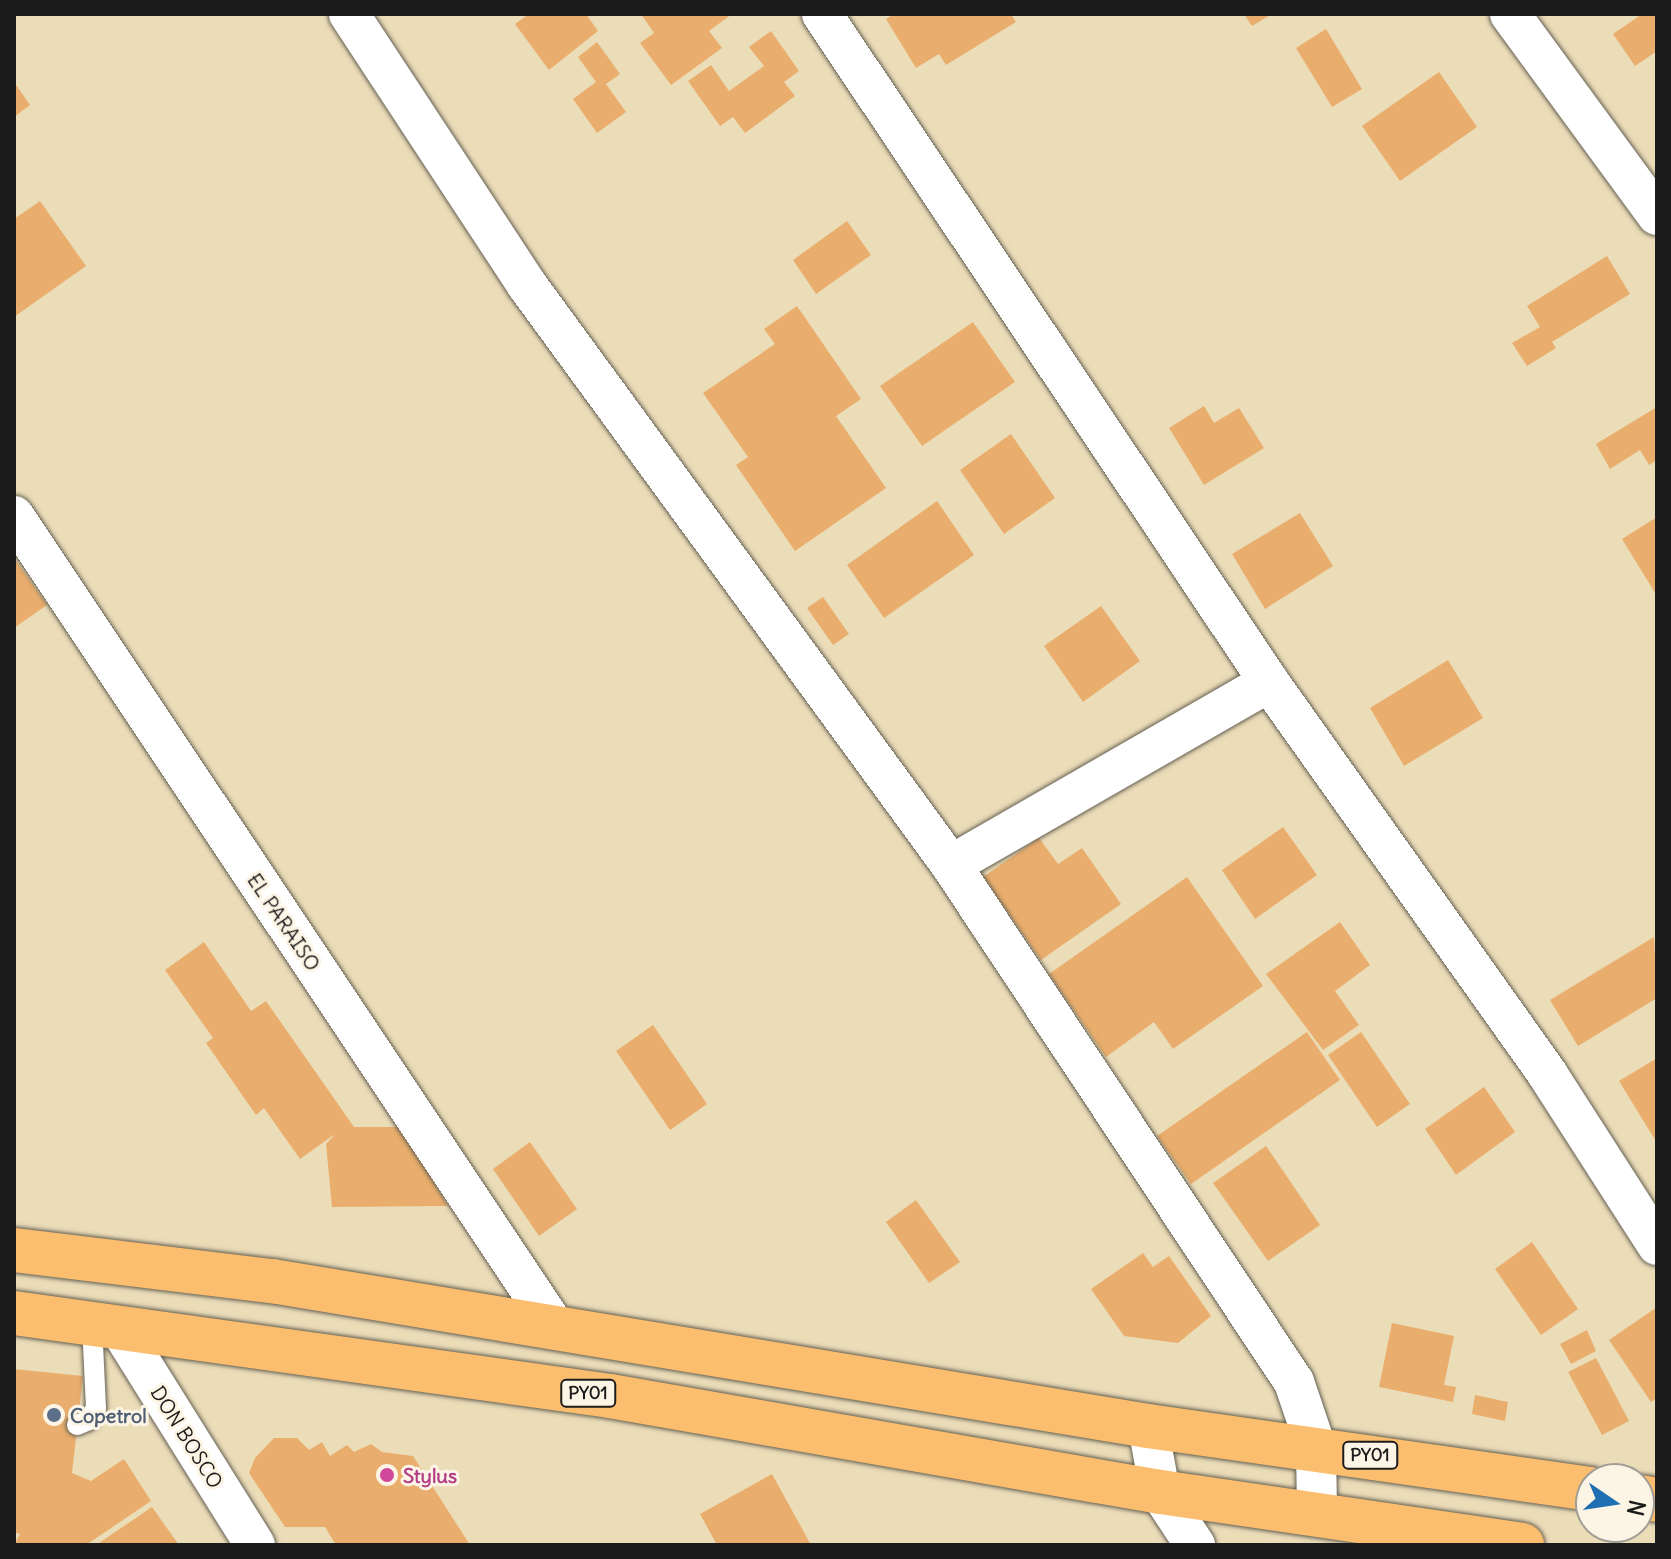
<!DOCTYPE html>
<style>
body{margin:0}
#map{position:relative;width:1671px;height:1559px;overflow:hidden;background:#ecddb9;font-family:Delius,sans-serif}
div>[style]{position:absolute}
.building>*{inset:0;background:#e9ae6d}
.roads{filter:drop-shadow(0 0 2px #656053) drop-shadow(0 0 2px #656053)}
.service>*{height:20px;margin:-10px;padding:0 10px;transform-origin:10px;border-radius:10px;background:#fff}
.minor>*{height:40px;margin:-20px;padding:0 20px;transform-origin:20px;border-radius:20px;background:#fff}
.trunk>*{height:44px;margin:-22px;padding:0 22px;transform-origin:22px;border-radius:22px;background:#fbbd6e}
.dots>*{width:22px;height:22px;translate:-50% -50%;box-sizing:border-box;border:4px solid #fcf5e5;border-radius:50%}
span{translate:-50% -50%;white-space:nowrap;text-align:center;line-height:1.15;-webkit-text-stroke:6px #fcf5e5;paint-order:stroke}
.shield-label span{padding:2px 6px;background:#fcf5e5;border:2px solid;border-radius:6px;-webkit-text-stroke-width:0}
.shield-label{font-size:18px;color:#1c1c1c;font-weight:700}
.street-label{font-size:20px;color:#1c1c1c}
.service-label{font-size:20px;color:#4e5e75;font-weight:700}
.left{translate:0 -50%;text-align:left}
.hotel-label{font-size:20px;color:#b23c85;font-weight:700}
.frame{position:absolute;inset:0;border:16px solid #1c1c1c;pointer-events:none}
.north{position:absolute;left:1575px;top:1463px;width:80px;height:80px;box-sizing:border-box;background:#fcf5e5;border:2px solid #a29e95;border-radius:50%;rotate:103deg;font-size:22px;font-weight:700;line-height:32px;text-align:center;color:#1c1c1c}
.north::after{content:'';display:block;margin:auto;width:28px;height:36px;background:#1f6fb2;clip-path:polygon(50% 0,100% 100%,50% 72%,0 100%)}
</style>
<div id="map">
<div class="building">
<div style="clip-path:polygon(529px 14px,586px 14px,598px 31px,549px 70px,515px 24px)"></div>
<div style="clip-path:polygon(641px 14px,732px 14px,709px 31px,722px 48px,671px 85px,640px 43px,654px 33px)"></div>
<div style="clip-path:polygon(894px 14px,1011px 14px,1016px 22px,946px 65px,939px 54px,916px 68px,886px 19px)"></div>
<div style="clip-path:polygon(1244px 14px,1272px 14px,1252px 26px)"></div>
<div style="clip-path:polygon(1642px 14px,1657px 14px,1657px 51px,1635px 66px,1613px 34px)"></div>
<div style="clip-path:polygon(1326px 29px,1362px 89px,1332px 107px,1296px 48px)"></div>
<div style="clip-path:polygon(771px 31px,799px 71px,784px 82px,795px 96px,745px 133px,733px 117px,720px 126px,688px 81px,711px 65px,729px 91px,764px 66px,749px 47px)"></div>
<div style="clip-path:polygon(597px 42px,620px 74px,606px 84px,626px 112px,597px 133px,573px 99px,596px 82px,578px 57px)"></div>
<div style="clip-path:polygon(1439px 72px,1477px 127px,1400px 181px,1362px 126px)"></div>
<div style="clip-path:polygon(14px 82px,30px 105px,14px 117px)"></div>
<div style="clip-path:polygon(40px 201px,86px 266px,14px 317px,14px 219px)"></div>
<div style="clip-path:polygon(847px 221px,871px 255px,816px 294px,793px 260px)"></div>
<div style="clip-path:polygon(1607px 256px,1630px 294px,1552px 342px,1556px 348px,1527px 366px,1512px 343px,1540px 327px,1527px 306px)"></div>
<div style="clip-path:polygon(797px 306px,861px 399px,836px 416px,886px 488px,795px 551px,736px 465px,748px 457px,703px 393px,775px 344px,764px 329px)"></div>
<div style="clip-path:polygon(973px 322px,1015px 382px,922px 446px,880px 386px)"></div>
<div style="clip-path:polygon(1204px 406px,1214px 423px,1239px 408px,1264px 448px,1204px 485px,1169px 428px)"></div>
<div style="clip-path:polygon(1657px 407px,1657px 460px,1649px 465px,1640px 450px,1610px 469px,1596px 444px)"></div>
<div style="clip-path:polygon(1011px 434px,1055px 498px,1004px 534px,960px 470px)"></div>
<div style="clip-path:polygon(937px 501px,974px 555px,884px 618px,847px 565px)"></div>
<div style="clip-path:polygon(1300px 513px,1333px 566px,1265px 609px,1232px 554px)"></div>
<div style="clip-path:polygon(1657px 517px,1657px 596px,1622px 539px)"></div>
<div style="clip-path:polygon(14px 558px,47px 605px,14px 628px)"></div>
<div style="clip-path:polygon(823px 597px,849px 634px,833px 645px,807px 608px)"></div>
<div style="clip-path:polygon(1101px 606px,1140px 661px,1083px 702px,1044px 646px)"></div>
<div style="clip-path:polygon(1448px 660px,1483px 718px,1404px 766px,1370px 708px)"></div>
<div style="clip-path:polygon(1283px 827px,1317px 875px,1255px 919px,1222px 870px)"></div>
<div style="clip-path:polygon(1039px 838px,1058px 864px,1082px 848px,1121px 904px,1041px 960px,983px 877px)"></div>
<div style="clip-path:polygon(1187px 877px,1263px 986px,1173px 1049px,1154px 1022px,1106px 1057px,1049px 974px)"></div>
<div style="clip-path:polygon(1340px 922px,1370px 965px,1335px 991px,1359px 1025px,1323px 1050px,1266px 974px)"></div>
<div style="clip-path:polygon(1654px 937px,1657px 998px,1578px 1046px,1550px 1000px)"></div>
<div style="clip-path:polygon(204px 942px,251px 1011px,266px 1001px,354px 1127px,402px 1127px,448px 1206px,332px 1207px,326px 1144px,335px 1134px,300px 1159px,264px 1108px,256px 1115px,206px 1043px,213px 1038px,165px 970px)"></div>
<div style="clip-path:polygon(653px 1025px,707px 1104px,670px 1130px,616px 1051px)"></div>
<div style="clip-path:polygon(1307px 1032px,1340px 1080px,1191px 1184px,1157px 1136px)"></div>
<div style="clip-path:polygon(1361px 1032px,1410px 1104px,1377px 1127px,1328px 1055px)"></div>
<div style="clip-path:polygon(1657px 1058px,1657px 1143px,1619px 1081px)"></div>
<div style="clip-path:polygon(1484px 1087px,1515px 1132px,1456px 1175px,1425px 1129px)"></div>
<div style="clip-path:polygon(530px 1142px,577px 1209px,539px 1236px,493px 1169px)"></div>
<div style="clip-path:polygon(1266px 1146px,1320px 1225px,1268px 1261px,1213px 1183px)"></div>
<div style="clip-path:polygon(916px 1200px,960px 1262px,929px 1283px,886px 1222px)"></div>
<div style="clip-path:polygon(1532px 1242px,1578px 1309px,1541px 1335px,1495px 1269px)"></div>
<div style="clip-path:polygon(1143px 1253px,1153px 1267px,1169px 1256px,1211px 1316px,1178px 1343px,1124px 1336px,1091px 1289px)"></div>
<div style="clip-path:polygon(1657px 1307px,1657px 1398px,1651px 1402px,1609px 1340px)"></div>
<div style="clip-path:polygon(1392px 1323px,1454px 1336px,1444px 1385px,1456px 1387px,1453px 1402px,1379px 1387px)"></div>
<div style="clip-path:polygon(1587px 1330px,1596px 1351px,1571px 1364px,1560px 1344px)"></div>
<div style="clip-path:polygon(1596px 1358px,1629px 1421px,1602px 1435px,1568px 1372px)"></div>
<div style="clip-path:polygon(14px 1369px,83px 1376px,72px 1473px,91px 1481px,124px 1459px,151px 1501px,86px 1545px,14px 1545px,20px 1534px,14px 1532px)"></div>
<div style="clip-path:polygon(1475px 1395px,1508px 1402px,1505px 1421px,1472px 1414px)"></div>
<div style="clip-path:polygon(274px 1438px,297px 1438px,309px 1450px,322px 1442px,330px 1456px,347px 1445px,354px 1452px,371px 1444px,382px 1452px,413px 1456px,470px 1545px,336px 1545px,325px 1527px,285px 1527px,249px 1473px,255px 1458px)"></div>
<div style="clip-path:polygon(772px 1474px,811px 1545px,717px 1545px,700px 1514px)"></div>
<div style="clip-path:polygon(152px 1507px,179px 1545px,96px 1545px)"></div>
</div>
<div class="roads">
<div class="service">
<div style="left:77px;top:1425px;width:13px;rotate:-23deg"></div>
<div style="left:89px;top:1420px;width:14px;rotate:-60deg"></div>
<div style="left:96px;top:1408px;width:85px;rotate:-92.7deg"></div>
</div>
<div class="minor">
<div style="left:349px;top:14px;width:324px;rotate:56.7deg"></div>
<div style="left:527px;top:285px;width:718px;rotate:53.83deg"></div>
<div style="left:951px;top:865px;width:620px;rotate:56.44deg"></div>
<div style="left:1294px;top:1382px;width:69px;rotate:71.3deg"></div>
<div style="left:1316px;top:1447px;width:67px;rotate:89.1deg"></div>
<div style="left:822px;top:14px;width:804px;rotate:56.21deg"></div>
<div style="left:1269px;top:682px;width:482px;rotate:54.6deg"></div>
<div style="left:1548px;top:1075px;width:202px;rotate:57.3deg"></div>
<div style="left:1510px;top:14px;width:249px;rotate:53.8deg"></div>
<div style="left:14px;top:516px;width:975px;rotate:56.29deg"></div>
<div style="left:951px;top:865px;width:367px;rotate:-29.9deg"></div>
<div style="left:120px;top:1329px;width:255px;rotate:58deg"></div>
<div style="left:1148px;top:1426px;width:67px;rotate:79.7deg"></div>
<div style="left:1160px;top:1492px;width:64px;rotate:56.6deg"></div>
</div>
<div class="trunk">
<div style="left:14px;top:1250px;width:260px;rotate:6.9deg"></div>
<div style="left:272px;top:1281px;width:888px;rotate:9.4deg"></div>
<div style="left:1148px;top:1426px;width:447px;rotate:8.1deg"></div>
<div style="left:14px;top:1313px;width:602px;rotate:7.93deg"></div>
<div style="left:610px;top:1396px;width:558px;rotate:9.9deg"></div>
<div style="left:1160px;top:1492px;width:366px;rotate:8.3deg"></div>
<div style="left:1639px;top:1497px;width:18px;rotate:9deg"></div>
</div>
</div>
<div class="dots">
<div style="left:54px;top:1415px;background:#5c6f8a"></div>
<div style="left:387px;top:1475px;background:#d1479c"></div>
</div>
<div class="shield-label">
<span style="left:588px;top:1393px">PY01</span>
<span style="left:1370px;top:1455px">PY01</span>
</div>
<div class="street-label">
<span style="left:284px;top:922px;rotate:56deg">EL PARAISO</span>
<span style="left:187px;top:1437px;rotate:58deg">DON BOSCO</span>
</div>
<div class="service-label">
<span class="left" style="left:70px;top:1415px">Copetrol</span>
</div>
<div class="hotel-label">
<span class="left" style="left:403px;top:1475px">Stylus</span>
</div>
<div class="frame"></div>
<div class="north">N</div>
</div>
